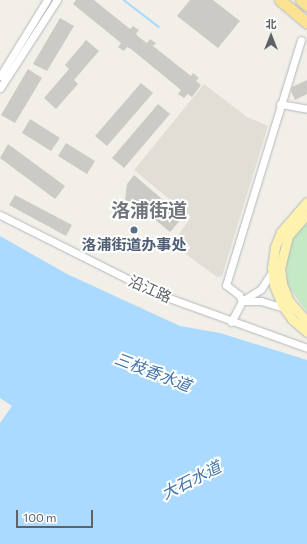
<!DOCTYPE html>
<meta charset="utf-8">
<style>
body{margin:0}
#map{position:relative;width:307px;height:544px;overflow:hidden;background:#f1efe8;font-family:Commissioner,"Noto Sans SC",sans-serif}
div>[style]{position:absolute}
.education>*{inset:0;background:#e1ded6}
.green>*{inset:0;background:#c5e8c5}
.water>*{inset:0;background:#aadaff}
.stream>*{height:1.5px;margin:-0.75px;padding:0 0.75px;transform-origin:0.75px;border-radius:0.75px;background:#aadaff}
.building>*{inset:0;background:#cccac5}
.roads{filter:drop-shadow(0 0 1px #b5b8bc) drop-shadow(0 0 1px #b5b8bc)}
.minor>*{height:7px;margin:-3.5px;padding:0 3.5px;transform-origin:3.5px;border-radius:3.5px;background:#fff}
.major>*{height:9px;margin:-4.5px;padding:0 4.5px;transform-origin:4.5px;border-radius:4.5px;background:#fff2af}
.highway>*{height:11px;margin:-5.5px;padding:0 5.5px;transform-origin:5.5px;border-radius:5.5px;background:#fde293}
.dots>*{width:11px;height:11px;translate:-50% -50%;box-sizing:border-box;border:2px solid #fff;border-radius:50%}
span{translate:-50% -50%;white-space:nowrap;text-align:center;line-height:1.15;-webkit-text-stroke:4px #fff;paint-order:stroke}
.service-label{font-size:15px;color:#4e5e75;font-weight:700}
.street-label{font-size:15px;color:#5f6368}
.water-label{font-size:16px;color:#4174aa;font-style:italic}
.district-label{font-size:19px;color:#70757a;font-weight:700}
.north{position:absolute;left:251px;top:16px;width:40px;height:40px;-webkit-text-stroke:3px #fff;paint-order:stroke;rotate:0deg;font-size:11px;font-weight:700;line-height:16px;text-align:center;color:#5f6368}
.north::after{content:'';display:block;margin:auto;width:14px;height:18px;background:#5f6368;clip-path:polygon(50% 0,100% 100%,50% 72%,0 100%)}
.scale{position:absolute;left:16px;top:510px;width:77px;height:18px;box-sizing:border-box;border:2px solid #5f6368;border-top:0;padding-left:5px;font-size:12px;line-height:14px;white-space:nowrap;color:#5f6368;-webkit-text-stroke:3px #fff;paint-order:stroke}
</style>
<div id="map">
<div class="education">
<div style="clip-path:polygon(204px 84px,247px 117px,268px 126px,222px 276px,217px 277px,172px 244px,191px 217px,134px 170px)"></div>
</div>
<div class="green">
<div style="clip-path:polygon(307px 217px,307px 312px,287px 285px,286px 259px,291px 239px)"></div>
</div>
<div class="water">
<div style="clip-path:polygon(0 236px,67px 274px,180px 326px,220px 333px,307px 360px,307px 544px,0 544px,0 423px,12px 406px,0 398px)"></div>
</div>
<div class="stream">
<div style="left:124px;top:0;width:44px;rotate:37.6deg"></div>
</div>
<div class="building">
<div style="clip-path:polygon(76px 0,94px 0,130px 29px,133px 26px,139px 30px,136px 34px,140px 38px,147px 43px,150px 39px,156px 43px,153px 46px,191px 76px,193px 73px,199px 78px,196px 81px,201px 85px,192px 97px,188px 94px,184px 98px,178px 94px,181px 90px,131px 49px,127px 47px,124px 51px,118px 47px,121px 43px,73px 4px)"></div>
<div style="clip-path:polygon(190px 0,213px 0,240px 21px,218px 48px,177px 16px)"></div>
<div style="clip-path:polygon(60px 18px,74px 26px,47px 71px,33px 64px)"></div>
<div style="clip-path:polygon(86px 40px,99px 51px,74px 80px,78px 84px,56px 109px,44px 98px,69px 69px,65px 65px)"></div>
<div style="clip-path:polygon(28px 69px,42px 78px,15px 123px,1px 115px)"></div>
<div style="clip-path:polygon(307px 80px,307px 94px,295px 100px,291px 91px,292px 87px)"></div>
<div style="clip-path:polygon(141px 83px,153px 93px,107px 146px,95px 136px)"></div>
<div style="clip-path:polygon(158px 104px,170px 114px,124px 168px,112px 158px)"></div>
<div style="clip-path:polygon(30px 119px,60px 138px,51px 151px,22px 133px)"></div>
<div style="clip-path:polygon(66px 143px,95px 161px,87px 174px,58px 156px)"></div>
<div style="clip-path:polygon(8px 144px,65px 186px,55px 199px,0 158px)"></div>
<div style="clip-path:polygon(134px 175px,183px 217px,170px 232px,142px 209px,125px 200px,127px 184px)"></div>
<div style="clip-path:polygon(15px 195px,72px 225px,66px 236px,9px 205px)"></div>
</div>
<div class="roads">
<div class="minor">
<div style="left:0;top:76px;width:89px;rotate:-58.3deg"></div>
<div style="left:0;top:88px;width:105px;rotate:-57.1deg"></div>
<div style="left:280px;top:104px;width:27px;rotate:10deg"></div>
<div style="left:0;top:215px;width:177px;rotate:26.6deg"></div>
<div style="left:158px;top:294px;width:158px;rotate:19.9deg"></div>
<div style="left:242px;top:301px;width:7px;rotate:-117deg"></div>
<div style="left:239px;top:295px;width:16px;rotate:-142deg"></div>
<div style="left:226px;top:285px;width:256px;rotate:-73deg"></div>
<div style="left:242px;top:301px;width:19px"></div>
<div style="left:261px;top:301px;width:24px;rotate:17deg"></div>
<div style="left:231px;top:322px;width:24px;rotate:-62deg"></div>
<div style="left:242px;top:301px;width:22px;rotate:-32deg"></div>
<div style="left:261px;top:289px;width:20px;rotate:-57deg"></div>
</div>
<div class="major">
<div style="left:307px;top:202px;width:40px;rotate:131deg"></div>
<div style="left:281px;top:232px;width:16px;rotate:112deg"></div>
<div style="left:275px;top:247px;width:21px;rotate:98deg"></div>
<div style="left:272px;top:268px;width:17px;rotate:83deg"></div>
<div style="left:274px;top:285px;width:22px;rotate:68deg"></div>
<div style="left:282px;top:305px;width:17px;rotate:54deg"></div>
<div style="left:292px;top:319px;width:20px;rotate:41deg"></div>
<div style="left:307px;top:214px;width:29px;rotate:131deg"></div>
<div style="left:288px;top:236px;width:34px;rotate:104deg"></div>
<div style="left:280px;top:269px;width:15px;rotate:82deg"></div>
<div style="left:282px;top:284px;width:18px;rotate:68deg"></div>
<div style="left:289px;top:301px;width:28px;rotate:49deg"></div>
</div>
<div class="highway">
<div style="left:280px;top:0;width:35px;rotate:40deg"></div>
<div style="left:301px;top:0;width:8px;rotate:40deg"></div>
</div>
</div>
<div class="dots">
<div style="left:134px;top:230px;background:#5c6f8a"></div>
</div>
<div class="service-label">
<span style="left:134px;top:245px">洛浦街道办事处</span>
</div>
<div class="street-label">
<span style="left:150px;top:289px;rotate:24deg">沿江路</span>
</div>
<div class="water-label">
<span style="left:153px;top:372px;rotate:21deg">三枝香水道</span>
<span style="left:191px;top:480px;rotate:-27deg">大石水道</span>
</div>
<div class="district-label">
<span style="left:149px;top:210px">洛浦街道</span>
</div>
<div class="north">北</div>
<div class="scale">100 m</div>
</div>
